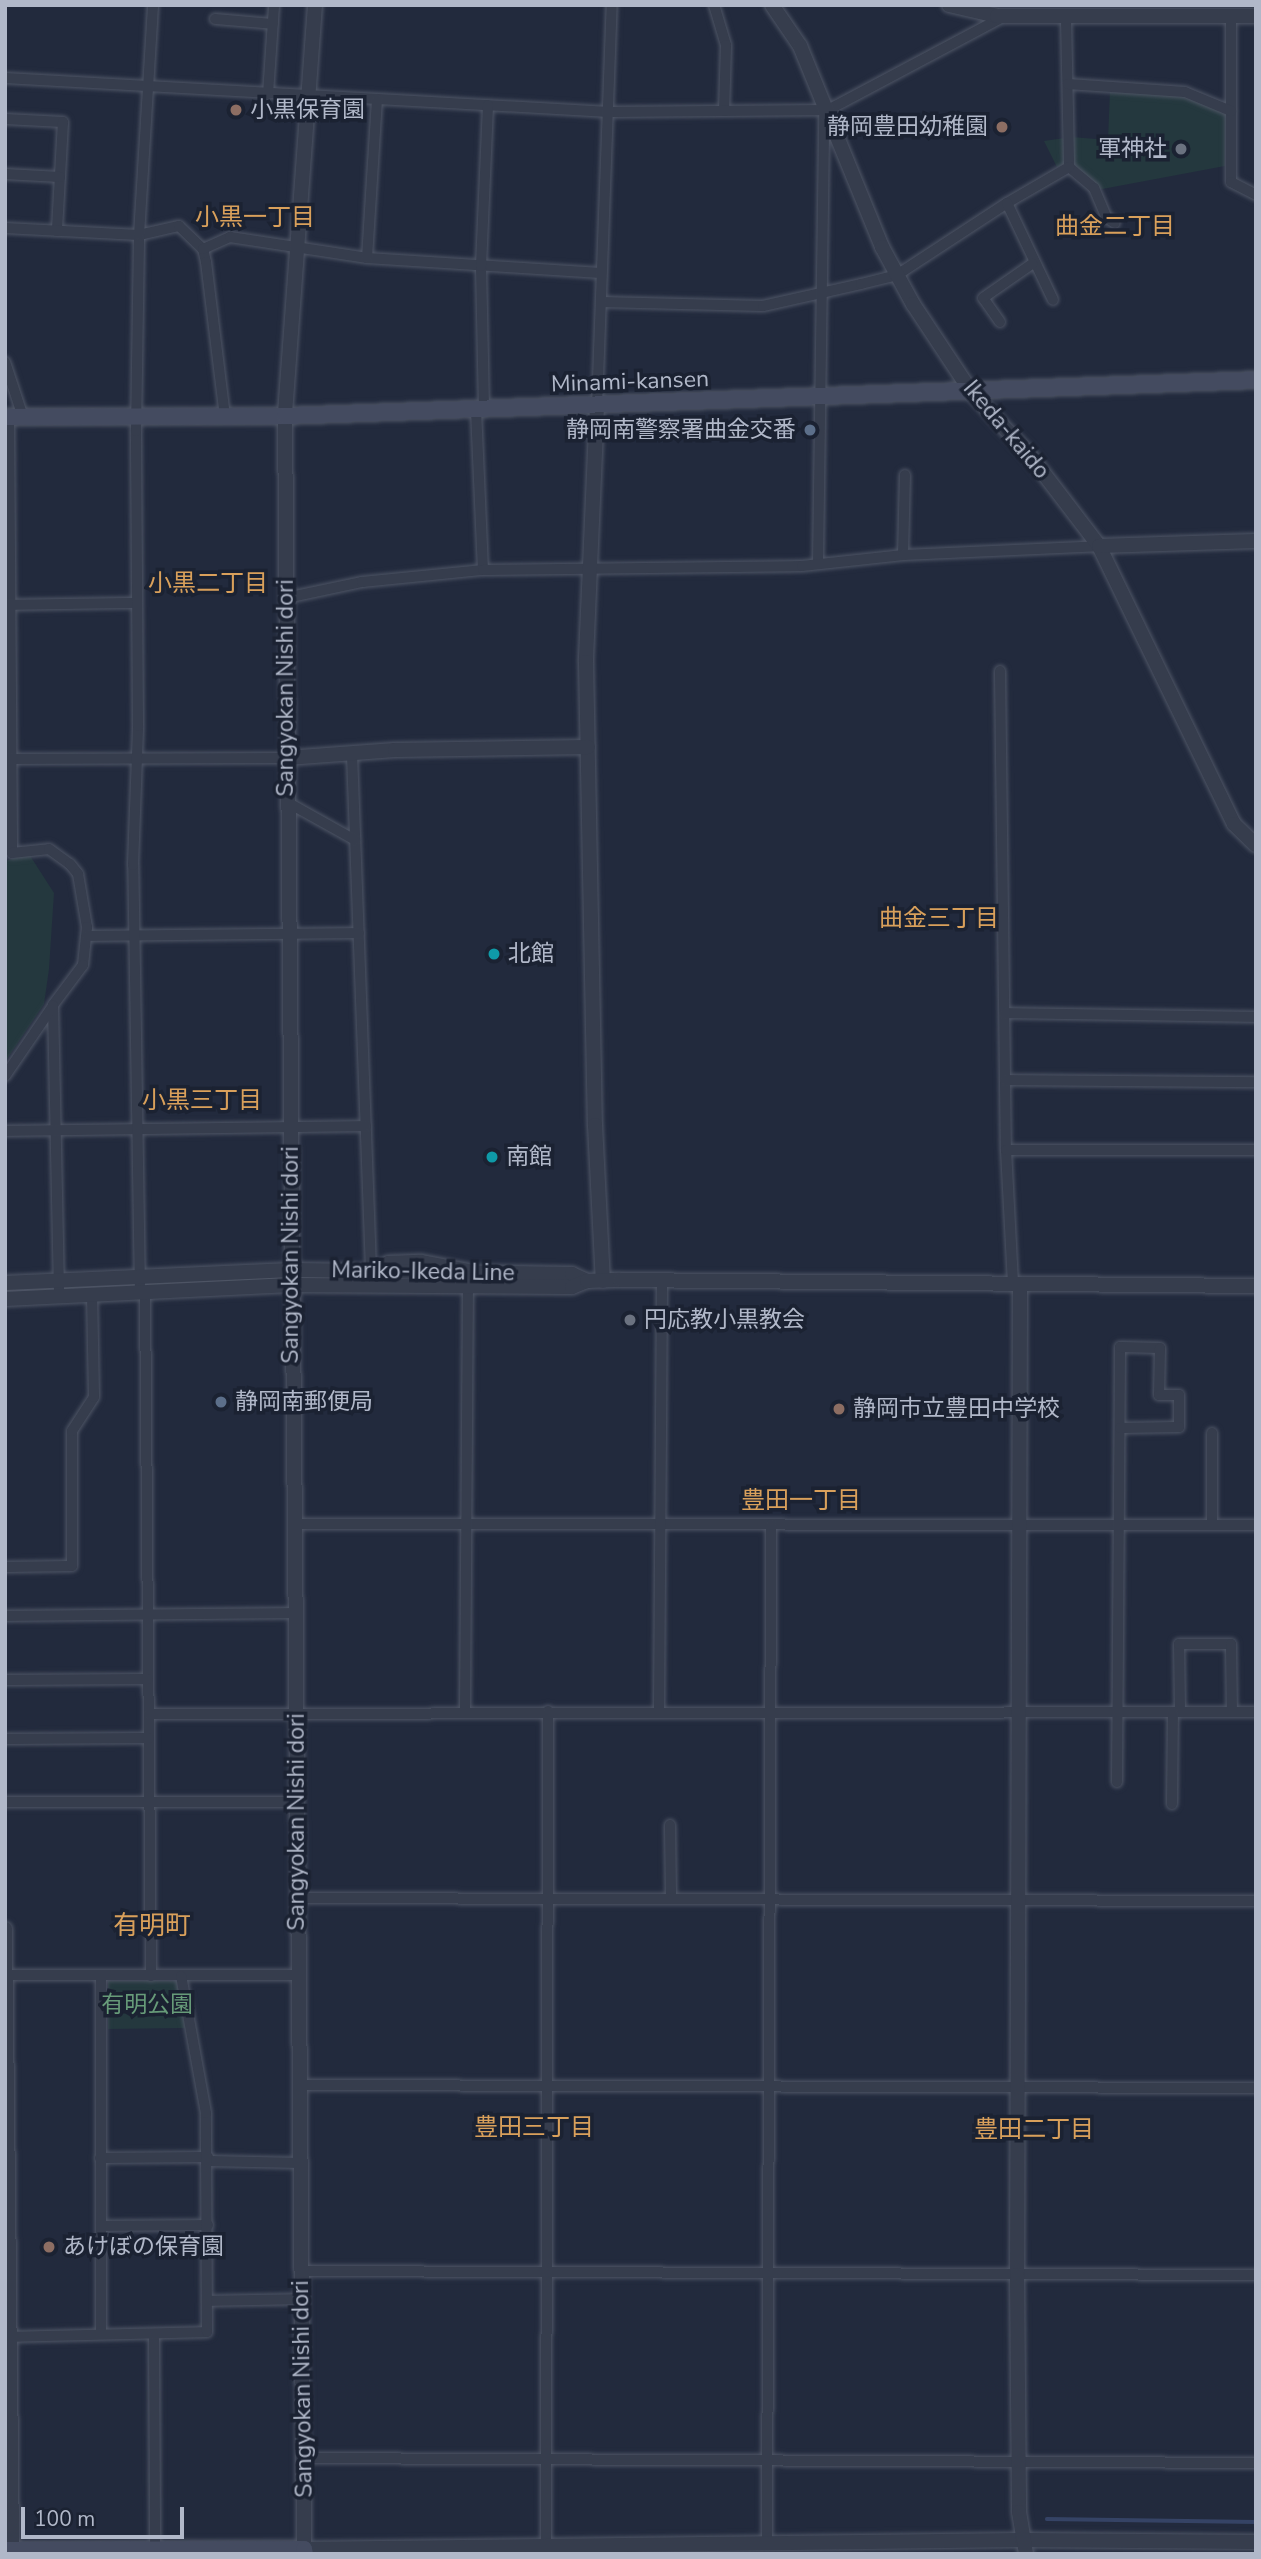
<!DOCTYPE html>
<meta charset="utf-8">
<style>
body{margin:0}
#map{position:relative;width:1261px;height:2559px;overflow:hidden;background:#222a3d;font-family:"Nunito Sans","Noto Sans JP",sans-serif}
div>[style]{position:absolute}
.green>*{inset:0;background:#24383e}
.stream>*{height:3.5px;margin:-1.75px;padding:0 1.75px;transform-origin:1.75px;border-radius:1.75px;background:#354365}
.roads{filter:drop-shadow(0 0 2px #4e5565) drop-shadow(0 0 2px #4e5565)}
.minor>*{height:10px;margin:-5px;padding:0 5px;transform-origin:5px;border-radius:5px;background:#363d4d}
.tertiary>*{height:14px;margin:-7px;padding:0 7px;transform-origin:7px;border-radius:7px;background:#363d4d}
.secondary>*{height:16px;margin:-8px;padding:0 8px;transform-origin:8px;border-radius:8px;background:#444b60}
.dots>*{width:19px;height:19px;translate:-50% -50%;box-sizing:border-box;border:4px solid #1b2232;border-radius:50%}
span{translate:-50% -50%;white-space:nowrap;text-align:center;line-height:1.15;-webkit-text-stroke:7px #1b2232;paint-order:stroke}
.poi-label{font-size:23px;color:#b1b8c9}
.left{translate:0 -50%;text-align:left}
.right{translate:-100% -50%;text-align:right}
.street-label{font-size:23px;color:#b1b8c9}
.park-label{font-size:23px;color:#679b79}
.neighbourhood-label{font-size:24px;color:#d9a05b}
.quarter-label{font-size:26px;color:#d9a05b}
.frame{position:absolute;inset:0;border:7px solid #b1b8c9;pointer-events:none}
.scale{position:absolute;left:21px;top:2507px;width:163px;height:32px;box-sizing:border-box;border:4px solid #b1b8c9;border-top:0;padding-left:9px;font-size:21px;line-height:24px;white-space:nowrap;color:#b1b8c9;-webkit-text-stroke:5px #1b2232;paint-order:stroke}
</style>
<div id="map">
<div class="green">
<div style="clip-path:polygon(1110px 90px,1184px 93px,1226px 113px,1225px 166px,1097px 190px,1072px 162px,1057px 167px,1044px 141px,1072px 137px,1108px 140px)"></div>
<div style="clip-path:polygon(29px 854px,54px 893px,49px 969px,44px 1004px,5px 1062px,5px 861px)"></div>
<div style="clip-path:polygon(108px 1981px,178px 1981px,185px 2028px,108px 2029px)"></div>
</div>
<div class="stream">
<div style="left:1047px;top:2519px;width:209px;rotate:0.8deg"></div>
</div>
<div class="roads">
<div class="minor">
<div style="left:714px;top:5px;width:42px;rotate:73.3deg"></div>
<div style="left:726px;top:45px;width:66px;rotate:91.7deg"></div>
<div style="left:1231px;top:16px;width:166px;rotate:90deg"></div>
<div style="left:1231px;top:182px;width:28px;rotate:27deg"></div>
<div style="left:1066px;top:18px;width:149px;rotate:88.8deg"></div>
<div style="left:1069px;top:167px;width:33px;rotate:40deg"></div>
<div style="left:1094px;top:188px;width:33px;rotate:67deg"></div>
<div style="left:1107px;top:218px;width:9px;rotate:32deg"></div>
<div style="left:215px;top:19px;width:58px;rotate:4.9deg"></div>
<div style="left:5px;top:78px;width:605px;rotate:3.22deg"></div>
<div style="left:609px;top:112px;width:219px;rotate:-0.5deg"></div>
<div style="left:828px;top:110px;width:200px;rotate:-28deg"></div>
<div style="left:1068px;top:84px;width:117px;rotate:3.9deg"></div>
<div style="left:1185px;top:92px;width:50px;rotate:22.4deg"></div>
<div style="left:268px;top:94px;width:89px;rotate:-86.1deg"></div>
<div style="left:5px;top:119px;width:58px;rotate:3deg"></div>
<div style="left:63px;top:122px;width:109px;rotate:93.2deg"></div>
<div style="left:5px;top:174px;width:55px;rotate:3.1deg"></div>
<div style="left:1007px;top:203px;width:72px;rotate:-30.1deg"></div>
<div style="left:5px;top:228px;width:134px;rotate:3deg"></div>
<div style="left:139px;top:235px;width:41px;rotate:-12.7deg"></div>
<div style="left:179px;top:226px;width:33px;rotate:44deg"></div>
<div style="left:203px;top:249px;width:13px;rotate:77deg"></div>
<div style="left:206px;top:262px;width:156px;rotate:83deg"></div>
<div style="left:203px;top:249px;width:30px;rotate:-24deg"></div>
<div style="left:230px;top:237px;width:139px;rotate:8.7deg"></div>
<div style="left:367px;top:258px;width:234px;rotate:3.7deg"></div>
<div style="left:367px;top:258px;width:159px;rotate:-86.4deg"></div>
<div style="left:601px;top:302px;width:162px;rotate:1.4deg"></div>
<div style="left:763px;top:306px;width:100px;rotate:-12.7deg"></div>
<div style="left:861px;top:284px;width:37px;rotate:-14deg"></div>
<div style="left:897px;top:275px;width:131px;rotate:-33.2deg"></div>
<div style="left:1007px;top:203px;width:107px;rotate:64.6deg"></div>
<div style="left:1000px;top:322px;width:29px;rotate:-125deg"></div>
<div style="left:983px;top:298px;width:60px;rotate:-34.8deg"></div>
<div style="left:5px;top:362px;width:58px;rotate:71.9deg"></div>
<div style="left:597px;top:406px;width:401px;rotate:-87.9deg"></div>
<div style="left:484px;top:409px;width:143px;rotate:-91.2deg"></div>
<div style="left:481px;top:266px;width:161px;rotate:-87.5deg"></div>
<div style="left:476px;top:410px;width:160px;rotate:87.5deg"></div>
<div style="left:9px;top:417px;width:436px;rotate:89.6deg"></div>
<div style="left:12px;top:853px;width:37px;rotate:-6deg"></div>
<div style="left:49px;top:849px;width:26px;rotate:36deg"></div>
<div style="left:70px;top:864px;width:13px;rotate:51deg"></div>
<div style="left:78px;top:874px;width:54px;rotate:80.4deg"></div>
<div style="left:87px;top:927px;width:38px;rotate:96deg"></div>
<div style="left:83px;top:965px;width:50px;rotate:126.9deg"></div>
<div style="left:53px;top:1005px;width:292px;rotate:88.8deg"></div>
<div style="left:903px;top:555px;width:80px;rotate:-88.6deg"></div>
<div style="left:818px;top:562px;width:452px;rotate:-89.2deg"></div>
<div style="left:286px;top:598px;width:78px;rotate:-11.9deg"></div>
<div style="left:362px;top:582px;width:122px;rotate:-5.7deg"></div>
<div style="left:483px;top:570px;width:319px;rotate:-0.7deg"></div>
<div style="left:802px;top:566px;width:102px;rotate:-6.2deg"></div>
<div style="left:903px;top:555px;width:196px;rotate:-2.6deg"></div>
<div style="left:5px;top:605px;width:132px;rotate:-0.9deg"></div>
<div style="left:1000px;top:671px;width:479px;rotate:89.3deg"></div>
<div style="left:1006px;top:1150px;width:135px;rotate:87deg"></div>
<div style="left:352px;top:754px;width:516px;rotate:87.89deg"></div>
<div style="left:371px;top:1270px;width:19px;rotate:-28deg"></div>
<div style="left:388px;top:1261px;width:33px;rotate:-2deg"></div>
<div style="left:421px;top:1260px;width:48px;rotate:10.8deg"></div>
<div style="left:5px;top:759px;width:282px;rotate:-0.2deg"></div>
<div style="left:287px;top:802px;width:78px;rotate:29.2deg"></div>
<div style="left:87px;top:936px;width:272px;rotate:-0.6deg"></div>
<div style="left:1005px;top:1013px;width:251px;rotate:0.9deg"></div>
<div style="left:5px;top:1076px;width:85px;rotate:-55.6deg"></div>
<div style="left:1005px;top:1080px;width:251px;rotate:0.5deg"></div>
<div style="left:5px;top:1131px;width:361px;rotate:-0.8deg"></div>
<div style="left:1006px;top:1150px;width:250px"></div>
<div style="left:140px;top:1293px;width:428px;rotate:-90.9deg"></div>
<div style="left:133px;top:865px;width:139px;rotate:-87.9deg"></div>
<div style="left:138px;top:726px;width:295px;rotate:-90.4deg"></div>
<div style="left:136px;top:431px;width:196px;rotate:-89.1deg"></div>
<div style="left:139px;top:235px;width:230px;rotate:-86.5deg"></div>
<div style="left:145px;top:1293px;width:683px;rotate:89.5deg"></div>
<div style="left:1212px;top:1433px;width:92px;rotate:90deg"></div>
<div style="left:294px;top:1524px;width:962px;rotate:0.06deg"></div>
<div style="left:5px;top:1567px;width:67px;rotate:-0.9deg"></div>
<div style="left:72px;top:1566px;width:135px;rotate:-90deg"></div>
<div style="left:72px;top:1431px;width:40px;rotate:-57.1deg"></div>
<div style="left:94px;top:1397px;width:102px;rotate:-91.1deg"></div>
<div style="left:5px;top:1616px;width:290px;rotate:-0.6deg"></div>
<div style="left:5px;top:1680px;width:143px;rotate:-0.4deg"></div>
<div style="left:465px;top:1711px;width:425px;rotate:-89.6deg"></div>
<div style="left:659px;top:1712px;width:430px;rotate:-89.6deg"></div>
<div style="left:1180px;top:1712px;width:68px;rotate:-90.8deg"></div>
<div style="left:1179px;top:1644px;width:52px"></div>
<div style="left:1231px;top:1644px;width:68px;rotate:89.2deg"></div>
<div style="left:149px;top:1714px;width:1107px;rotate:-0.1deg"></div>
<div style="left:5px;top:1739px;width:144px;rotate:-0.4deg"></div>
<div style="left:1117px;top:1782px;width:435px;rotate:-89.6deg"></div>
<div style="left:1120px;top:1347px;width:40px;rotate:1.4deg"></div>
<div style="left:1160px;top:1348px;width:47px;rotate:91.2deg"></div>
<div style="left:1159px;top:1395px;width:20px"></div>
<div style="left:1179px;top:1395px;width:32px;rotate:90deg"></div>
<div style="left:1179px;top:1427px;width:59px;rotate:179deg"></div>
<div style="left:5px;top:1802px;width:292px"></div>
<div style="left:1172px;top:1804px;width:92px;rotate:-89.4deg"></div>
<div style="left:670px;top:1825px;width:74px;rotate:89.2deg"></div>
<div style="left:298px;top:1898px;width:958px;rotate:0.18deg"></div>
<div style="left:6px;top:1975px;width:293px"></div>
<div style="left:300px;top:2085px;width:956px;rotate:0.18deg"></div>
<div style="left:100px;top:2158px;width:108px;rotate:-0.5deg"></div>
<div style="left:208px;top:2161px;width:93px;rotate:1.2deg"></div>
<div style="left:101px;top:2226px;width:107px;rotate:-0.5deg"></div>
<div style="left:302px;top:2271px;width:954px;rotate:0.24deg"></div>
<div style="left:207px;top:2301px;width:96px;rotate:-1.2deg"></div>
<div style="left:101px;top:2334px;width:359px;rotate:-90deg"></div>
<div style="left:154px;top:2334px;width:215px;rotate:89.7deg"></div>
<div style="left:9px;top:2337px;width:198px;rotate:-1.4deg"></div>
<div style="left:207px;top:2332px;width:219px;rotate:-90.3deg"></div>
<div style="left:206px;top:2113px;width:139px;rotate:-100.3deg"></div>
<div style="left:304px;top:2458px;width:952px;rotate:0.3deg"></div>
<div style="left:767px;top:2542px;width:1018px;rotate:-89.77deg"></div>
<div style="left:546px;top:2545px;width:834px;rotate:-89.86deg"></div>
</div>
<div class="tertiary">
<div style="left:315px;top:5px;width:412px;rotate:94.2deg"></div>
<div style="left:285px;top:416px;width:2133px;rotate:89.49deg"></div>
<div style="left:304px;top:2549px;width:718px;rotate:-0.72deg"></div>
<div style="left:1022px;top:2540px;width:234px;rotate:0.5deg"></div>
<div style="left:772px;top:5px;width:50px;rotate:55.7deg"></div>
<div style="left:800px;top:46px;width:217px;rotate:67.8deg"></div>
<div style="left:882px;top:247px;width:65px;rotate:61.5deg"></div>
<div style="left:913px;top:304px;width:107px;rotate:56.5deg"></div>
<div style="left:972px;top:393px;width:82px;rotate:47deg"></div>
<div style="left:1028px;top:453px;width:117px;rotate:52.6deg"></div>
<div style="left:1099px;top:546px;width:309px;rotate:64.1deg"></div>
<div style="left:1234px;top:824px;width:30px;rotate:44deg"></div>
<div style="left:949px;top:5px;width:49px;rotate:12.9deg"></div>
<div style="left:997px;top:16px;width:259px"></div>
<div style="left:597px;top:406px;width:256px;rotate:92.5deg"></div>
<div style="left:586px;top:662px;width:463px;rotate:88.9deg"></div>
<div style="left:595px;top:1125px;width:156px;rotate:87.1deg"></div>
<div style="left:1099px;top:546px;width:157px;rotate:-1.8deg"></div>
<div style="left:287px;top:758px;width:108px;rotate:-4.2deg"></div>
<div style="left:395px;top:750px;width:193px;rotate:-0.9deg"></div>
<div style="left:5px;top:1283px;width:286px;rotate:-2.6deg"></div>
<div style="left:291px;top:1270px;width:281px;rotate:0.8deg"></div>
<div style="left:572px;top:1274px;width:17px;rotate:25deg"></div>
<div style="left:1020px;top:1285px;width:990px;rotate:90.17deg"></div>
<div style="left:1017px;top:2275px;width:237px;rotate:89.5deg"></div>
<div style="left:1019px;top:2512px;width:43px;rotate:80.5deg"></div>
<div style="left:5px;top:1299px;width:286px;rotate:-2.8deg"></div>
<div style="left:291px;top:1285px;width:281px;rotate:0.4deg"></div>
<div style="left:572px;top:1287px;width:16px;rotate:-22deg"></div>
<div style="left:587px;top:1281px;width:33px;rotate:-2deg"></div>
<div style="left:620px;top:1280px;width:636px;rotate:0.54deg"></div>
<div style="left:5px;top:1929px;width:621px;rotate:89.35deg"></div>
</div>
<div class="secondary">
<div style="left:5px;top:417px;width:280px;rotate:-0.2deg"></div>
<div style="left:285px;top:416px;width:972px;rotate:-2.12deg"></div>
<div style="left:5px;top:2550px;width:299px;rotate:-0.2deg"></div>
<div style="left:304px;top:2549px;width:5px;rotate:79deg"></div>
</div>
</div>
<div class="dots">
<div style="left:236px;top:110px;background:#8d6e63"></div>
<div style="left:1002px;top:127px;background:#8d6e63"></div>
<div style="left:1181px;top:149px;background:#6b7280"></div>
<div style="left:810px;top:430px;background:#5c6f8a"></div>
<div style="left:494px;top:954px;background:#0f9aa8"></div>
<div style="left:492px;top:1157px;background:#0f9aa8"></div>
<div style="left:630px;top:1320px;background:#6b7280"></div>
<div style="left:221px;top:1402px;background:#5c6f8a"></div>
<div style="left:839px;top:1409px;background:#8d6e63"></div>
<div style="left:49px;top:2247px;background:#8d6e63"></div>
</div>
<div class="poi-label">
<span class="left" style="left:250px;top:110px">小黒保育園</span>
<span class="right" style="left:988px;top:127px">静岡豊田幼稚園</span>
<span class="right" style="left:1167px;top:149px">軍神社</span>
<span class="right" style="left:796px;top:430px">静岡南警察署曲金交番</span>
<span class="left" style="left:508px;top:954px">北館</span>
<span class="left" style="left:506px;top:1157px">南館</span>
<span class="left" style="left:644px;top:1320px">円応教小黒教会</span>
<span class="left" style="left:235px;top:1402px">静岡南郵便局</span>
<span class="left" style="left:853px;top:1409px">静岡市立豊田中学校</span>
<span class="left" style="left:63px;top:2247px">あけぼの保育園</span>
</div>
<div class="street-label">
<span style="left:630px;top:382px;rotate:-2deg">Minami-kansen</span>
<span style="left:1006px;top:430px;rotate:50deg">Ikeda-kaido</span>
<span style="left:286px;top:688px;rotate:-90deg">Sangyokan Nishi dori</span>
<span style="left:291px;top:1255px;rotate:-90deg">Sangyokan Nishi dori</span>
<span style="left:423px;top:1272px;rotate:1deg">Mariko-Ikeda Line</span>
<span style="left:297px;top:1822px;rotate:-90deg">Sangyokan Nishi dori</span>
<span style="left:303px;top:2389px;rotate:-91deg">Sangyokan Nishi dori</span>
</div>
<div class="park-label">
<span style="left:147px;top:2005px">有明公園</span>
</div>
<div class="neighbourhood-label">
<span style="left:255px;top:218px">小黒一丁目</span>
<span style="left:1115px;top:227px">曲金二丁目</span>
<span style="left:208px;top:584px">小黒二丁目</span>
<span style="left:939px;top:919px">曲金三丁目</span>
<span style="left:202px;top:1101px">小黒三丁目</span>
<span style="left:801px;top:1501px">豊田一丁目</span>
<span style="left:534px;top:2128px">豊田三丁目</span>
<span style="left:1034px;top:2130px">豊田二丁目</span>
</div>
<div class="quarter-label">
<span style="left:152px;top:1926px">有明町</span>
</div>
<div class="frame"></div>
<div class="scale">100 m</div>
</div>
